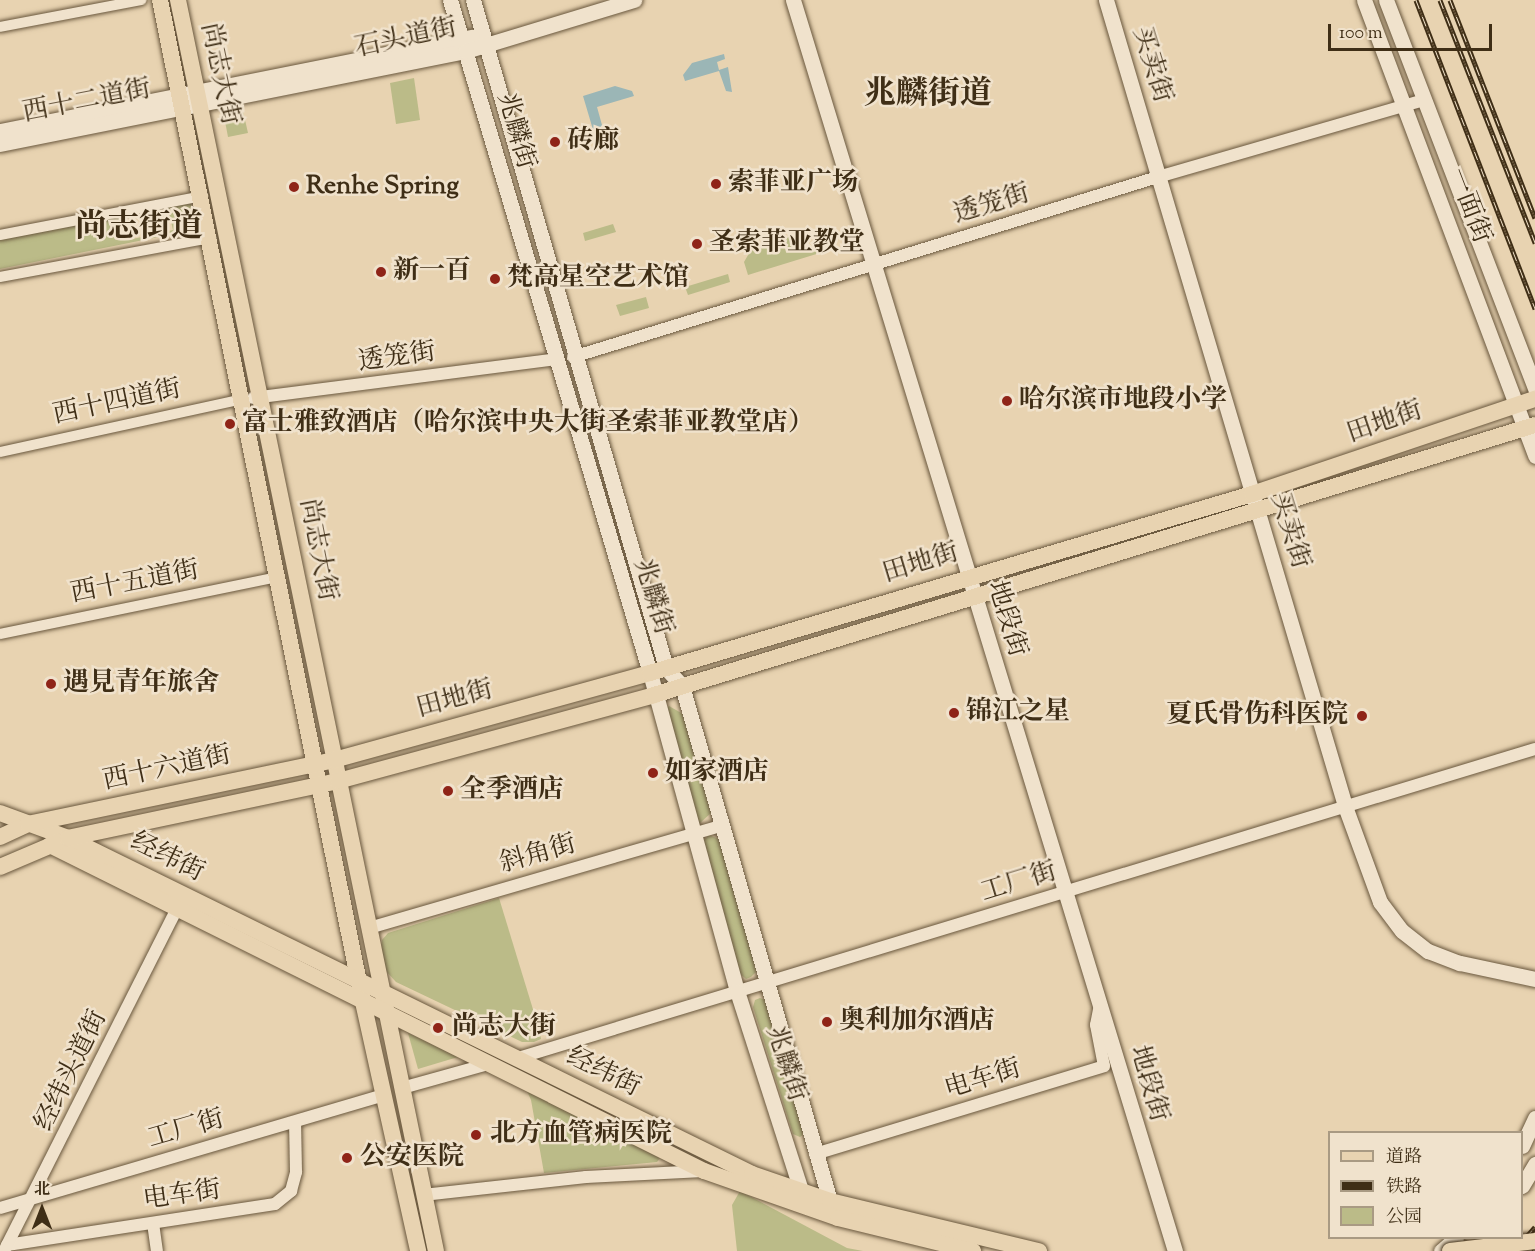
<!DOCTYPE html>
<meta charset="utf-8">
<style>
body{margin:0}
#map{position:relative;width:1535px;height:1251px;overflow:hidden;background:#e8d3b1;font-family:"Sorts Mill Goudy","Noto Serif SC",serif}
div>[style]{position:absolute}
.green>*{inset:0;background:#bb8}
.water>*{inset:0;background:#9bb6b6}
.roads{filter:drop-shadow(0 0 2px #69573d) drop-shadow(0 0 2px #69573d)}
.minor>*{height:10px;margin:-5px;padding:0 5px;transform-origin:5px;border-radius:5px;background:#f0e2cc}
.tertiary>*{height:12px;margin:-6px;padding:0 6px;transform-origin:6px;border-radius:6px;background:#f0e2cc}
.secondary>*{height:15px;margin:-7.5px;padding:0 7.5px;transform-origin:7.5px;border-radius:7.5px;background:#f0e2cc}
.primary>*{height:16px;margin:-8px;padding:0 8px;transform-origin:8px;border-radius:8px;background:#e8d3b1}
.trunk>*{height:16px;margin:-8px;padding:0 8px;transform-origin:8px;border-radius:8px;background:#e8d3b1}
.rail>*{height:5px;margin-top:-2.5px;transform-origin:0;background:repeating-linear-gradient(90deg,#f0e2cc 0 9px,#3f2e16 0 18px);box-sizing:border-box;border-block:2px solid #3f2e16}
.bridges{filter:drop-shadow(0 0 2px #3f2e16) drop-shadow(0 0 2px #3f2e16)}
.primary-bridge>*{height:16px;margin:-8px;padding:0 8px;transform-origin:8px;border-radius:8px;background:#e8d3b1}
.dots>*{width:16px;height:16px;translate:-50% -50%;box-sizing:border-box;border:3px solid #f0e2cc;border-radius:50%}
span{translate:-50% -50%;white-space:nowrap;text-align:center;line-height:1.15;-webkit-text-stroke:5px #f0e2cc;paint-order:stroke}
.street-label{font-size:26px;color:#3f2e16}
.poi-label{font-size:26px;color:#3f2e16;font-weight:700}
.left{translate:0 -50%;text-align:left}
.right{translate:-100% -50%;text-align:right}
.district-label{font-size:32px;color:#3f2e16;font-weight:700}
.legend{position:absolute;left:1328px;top:1131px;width:195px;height:108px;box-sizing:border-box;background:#f0e2cc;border:2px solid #a99a83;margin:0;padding:8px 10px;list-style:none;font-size:18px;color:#3f2e16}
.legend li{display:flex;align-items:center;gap:12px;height:30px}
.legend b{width:30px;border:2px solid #a99a83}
.north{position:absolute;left:12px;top:1179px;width:60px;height:60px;-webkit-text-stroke:4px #f0e2cc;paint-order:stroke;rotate:0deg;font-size:16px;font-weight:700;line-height:24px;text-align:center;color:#3f2e16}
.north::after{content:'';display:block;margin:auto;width:21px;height:27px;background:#3f2e16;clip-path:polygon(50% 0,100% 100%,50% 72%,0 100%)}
.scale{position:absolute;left:1328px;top:24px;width:164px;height:27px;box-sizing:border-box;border:3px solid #3f2e16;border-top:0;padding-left:8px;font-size:18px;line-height:21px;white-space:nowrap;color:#3f2e16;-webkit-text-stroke:4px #f0e2cc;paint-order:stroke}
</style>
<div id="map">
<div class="green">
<div style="clip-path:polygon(414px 78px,420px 120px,396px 124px,390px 83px)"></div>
<div style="clip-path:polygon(243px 111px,248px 133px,228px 137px,224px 116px)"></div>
<div style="clip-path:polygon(190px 201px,198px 220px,193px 230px,0 269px,0 238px,165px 208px,122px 220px,119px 232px,128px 240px,173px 230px,167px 205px)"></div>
<div style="clip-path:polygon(613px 224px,616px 232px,585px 241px,583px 233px)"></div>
<div style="clip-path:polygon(789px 237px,794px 252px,820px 244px,823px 252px,748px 275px,744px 262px,751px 250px)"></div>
<div style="clip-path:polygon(728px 274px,730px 282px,688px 295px,685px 287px)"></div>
<div style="clip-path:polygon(646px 297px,649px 308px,620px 316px,616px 305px)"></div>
<div style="clip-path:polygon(669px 706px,683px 714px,711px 813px,700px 823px,696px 822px,665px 710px)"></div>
<div style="clip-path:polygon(709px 835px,719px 839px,757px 971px,751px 977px,746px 979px,737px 971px,702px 842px)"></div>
<div style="clip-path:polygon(499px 898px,539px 1029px,541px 1039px,534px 1042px,522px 1042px,396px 982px,385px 970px,380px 956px,382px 940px,388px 933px)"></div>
<div style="clip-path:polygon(760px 998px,765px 1000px,804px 1134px,800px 1137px,793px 1134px,753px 1007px,755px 1000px)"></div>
<div style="clip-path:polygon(408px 1033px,458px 1057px,418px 1069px)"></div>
<div style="clip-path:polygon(523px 1082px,660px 1158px,657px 1162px,544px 1173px,531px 1100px)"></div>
<div style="clip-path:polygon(740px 1191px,847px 1248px,863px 1251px,737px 1251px,732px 1205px)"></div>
</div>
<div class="water">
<div style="clip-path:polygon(724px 54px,725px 59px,717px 62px,719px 70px,728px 67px,732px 92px,726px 91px,719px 71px,685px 81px,683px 75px,692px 63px)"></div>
<div style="clip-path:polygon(615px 86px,632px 91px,634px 96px,597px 107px,607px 143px,599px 150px,583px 96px)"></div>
</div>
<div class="roads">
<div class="minor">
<div style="left:0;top:27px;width:144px;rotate:-10.8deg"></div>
<div style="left:0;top:235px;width:207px;rotate:-10.9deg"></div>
<div style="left:0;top:277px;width:215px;rotate:-10.5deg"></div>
<div style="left:0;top:452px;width:249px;rotate:-12.3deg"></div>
<div style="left:0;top:634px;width:284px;rotate:-11.6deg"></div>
</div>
<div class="tertiary">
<div style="left:573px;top:357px;width:615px;rotate:-17.11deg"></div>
<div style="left:1161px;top:176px;width:274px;rotate:-16.1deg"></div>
<div style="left:253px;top:398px;width:306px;rotate:-7.3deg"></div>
<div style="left:369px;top:928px;width:366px;rotate:-16.2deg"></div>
<div style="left:515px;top:1059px;width:1066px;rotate:-16.91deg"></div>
<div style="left:402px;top:1088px;width:89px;rotate:-15.6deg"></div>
<div style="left:815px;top:1154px;width:302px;rotate:-16.9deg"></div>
<div style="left:1104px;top:1066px;width:42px;rotate:-101deg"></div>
<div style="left:1096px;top:1025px;width:20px;rotate:-79deg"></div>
<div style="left:423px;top:1195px;width:164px;rotate:-6.3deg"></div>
<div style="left:586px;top:1177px;width:117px;rotate:-2.9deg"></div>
<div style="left:0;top:1208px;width:400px;rotate:-16.4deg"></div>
<div style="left:153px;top:1223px;width:28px;rotate:82deg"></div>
<div style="left:7px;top:1245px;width:271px;rotate:-8.7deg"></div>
<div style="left:275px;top:1204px;width:21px;rotate:-39deg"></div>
<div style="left:291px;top:1191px;width:20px;rotate:-75deg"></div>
<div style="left:296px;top:1172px;width:50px;rotate:-91.1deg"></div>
<div style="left:4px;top:1251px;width:383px;rotate:-63.2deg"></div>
</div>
<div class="secondary">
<div style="left:450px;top:0;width:702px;rotate:73.45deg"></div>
<div style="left:650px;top:673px;width:330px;rotate:74.7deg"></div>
<div style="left:737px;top:991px;width:219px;rotate:72.2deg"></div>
<div style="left:473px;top:0;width:695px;rotate:73.88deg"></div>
<div style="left:666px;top:668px;width:24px;rotate:48deg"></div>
<div style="left:682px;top:686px;width:536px;rotate:73.97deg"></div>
<div style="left:793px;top:0;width:1308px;rotate:73.02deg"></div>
<div style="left:1106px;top:0;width:844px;rotate:73.48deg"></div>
<div style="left:1346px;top:809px;width:99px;rotate:69.9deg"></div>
<div style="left:1380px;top:902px;width:36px;rotate:53deg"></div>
<div style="left:1402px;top:931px;width:33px;rotate:38deg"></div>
<div style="left:1428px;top:951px;width:34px;rotate:21deg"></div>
<div style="left:1460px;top:963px;width:77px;rotate:12deg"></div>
<div style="left:1364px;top:0;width:487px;rotate:69.4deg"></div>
<div style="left:1386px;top:0;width:417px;rotate:69deg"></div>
<div style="left:0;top:131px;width:481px;rotate:-11.3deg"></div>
<div style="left:0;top:144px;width:475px;rotate:-11.3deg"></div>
<div style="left:466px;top:51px;width:176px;rotate:-16.9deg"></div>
<div style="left:1522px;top:1146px;width:31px;rotate:-65deg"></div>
<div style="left:1522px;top:1186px;width:26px;rotate:-59deg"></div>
<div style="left:1441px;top:1251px;width:20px;rotate:-41deg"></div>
</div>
<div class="primary">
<div style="left:160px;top:0;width:1022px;rotate:78.55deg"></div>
<div style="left:363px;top:1002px;width:255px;rotate:77.5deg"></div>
<div style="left:178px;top:0;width:1277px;rotate:78.35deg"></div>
<div style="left:0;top:813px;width:72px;rotate:20.2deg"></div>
<div style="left:68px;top:838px;width:762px;rotate:26.16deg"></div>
<div style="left:752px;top:1174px;width:83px;rotate:19.1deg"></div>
<div style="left:830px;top:1201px;width:215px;rotate:13.5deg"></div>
<div style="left:50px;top:845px;width:731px;rotate:26.49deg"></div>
<div style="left:704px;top:1171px;width:142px;rotate:19.3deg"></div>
<div style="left:838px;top:1218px;width:139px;rotate:13.7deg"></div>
</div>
<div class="trunk">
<div style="left:0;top:837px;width:31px;rotate:-25deg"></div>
<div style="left:28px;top:824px;width:313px;rotate:-11.8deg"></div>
<div style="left:334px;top:760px;width:328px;rotate:-15.4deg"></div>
<div style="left:650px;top:673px;width:628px;rotate:-16.56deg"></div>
<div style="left:1252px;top:494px;width:299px;rotate:-18.6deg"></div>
<div style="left:0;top:867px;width:74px;rotate:-23.1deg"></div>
<div style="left:68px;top:838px;width:276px;rotate:-11.9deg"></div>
<div style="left:338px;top:781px;width:327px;rotate:-15.2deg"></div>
<div style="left:654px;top:695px;width:921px;rotate:-17.04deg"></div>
</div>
</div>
<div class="rail">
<div style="left:1416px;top:0;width:331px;rotate:68.9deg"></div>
<div style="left:1440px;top:0;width:261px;rotate:68.6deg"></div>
<div style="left:1450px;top:0;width:234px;rotate:68.7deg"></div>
<div style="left:1514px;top:1251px;width:32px;rotate:-49deg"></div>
<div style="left:1533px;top:1251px;width:3px;rotate:-45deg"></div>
</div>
<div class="bridges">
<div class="primary-bridge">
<div style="left:1450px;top:1251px;width:86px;rotate:-6.7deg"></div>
</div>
</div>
<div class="dots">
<div style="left:555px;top:142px;background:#8f2418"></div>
<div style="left:716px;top:184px;background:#8f2418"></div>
<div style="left:294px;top:187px;background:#8f2418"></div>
<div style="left:697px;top:244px;background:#8f2418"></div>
<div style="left:381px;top:272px;background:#8f2418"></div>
<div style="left:495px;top:279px;background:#8f2418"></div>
<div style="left:1007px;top:401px;background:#8f2418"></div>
<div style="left:230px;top:424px;background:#8f2418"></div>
<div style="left:51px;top:684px;background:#8f2418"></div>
<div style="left:954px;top:713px;background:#8f2418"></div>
<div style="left:1362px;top:716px;background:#8f2418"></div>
<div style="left:653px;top:773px;background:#8f2418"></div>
<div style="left:448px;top:791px;background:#8f2418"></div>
<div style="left:827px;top:1022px;background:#8f2418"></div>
<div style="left:438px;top:1028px;background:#8f2418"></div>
<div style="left:476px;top:1135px;background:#8f2418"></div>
<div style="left:347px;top:1158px;background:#8f2418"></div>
</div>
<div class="street-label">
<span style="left:406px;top:39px;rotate:-12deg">石头道街</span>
<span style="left:1151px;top:65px;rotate:73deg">买卖街</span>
<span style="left:219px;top:74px;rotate:78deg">尚志大街</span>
<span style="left:87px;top:102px;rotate:-11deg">西十二道街</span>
<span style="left:515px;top:131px;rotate:74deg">兆麟街</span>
<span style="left:992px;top:205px;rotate:-17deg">透笼街</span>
<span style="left:1468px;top:206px;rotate:69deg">一面街</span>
<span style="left:397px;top:358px;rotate:-8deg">透笼街</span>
<span style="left:117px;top:403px;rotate:-12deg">西十四道街</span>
<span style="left:1385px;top:423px;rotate:-19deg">田地街</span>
<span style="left:1289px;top:531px;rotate:73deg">买卖街</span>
<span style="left:317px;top:550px;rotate:79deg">尚志大街</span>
<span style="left:921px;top:564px;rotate:-17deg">田地街</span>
<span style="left:135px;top:583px;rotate:-11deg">西十五道街</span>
<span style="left:652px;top:597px;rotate:73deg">兆麟街</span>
<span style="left:1006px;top:619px;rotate:73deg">地段街</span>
<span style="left:455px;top:700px;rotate:-15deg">田地街</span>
<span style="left:167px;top:769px;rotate:-12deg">西十六道街</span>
<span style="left:538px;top:855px;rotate:-16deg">斜角街</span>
<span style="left:167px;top:858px;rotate:26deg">经纬街</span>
<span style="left:1019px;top:883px;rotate:-17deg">工厂街</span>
<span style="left:785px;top:1064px;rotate:72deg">兆麟街</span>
<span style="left:72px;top:1071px;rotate:-64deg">经纬头道街</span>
<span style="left:603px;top:1073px;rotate:26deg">经纬街</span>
<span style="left:983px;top:1080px;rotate:-17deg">电车街</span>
<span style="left:1148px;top:1084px;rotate:74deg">地段街</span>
<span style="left:186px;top:1130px;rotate:-16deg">工厂街</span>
<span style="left:182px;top:1196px;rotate:-8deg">电车街</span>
</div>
<div class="poi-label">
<span class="left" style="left:567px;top:142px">砖廊</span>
<span class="left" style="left:728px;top:184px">索菲亚广场</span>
<span class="left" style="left:306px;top:187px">Renhe Spring</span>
<span class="left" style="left:709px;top:244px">圣索菲亚教堂</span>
<span class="left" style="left:393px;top:272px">新一百</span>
<span class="left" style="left:507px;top:279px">梵高星空艺术馆</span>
<span class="left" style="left:1019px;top:401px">哈尔滨市地段小学</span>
<span class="left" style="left:242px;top:424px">富士雅致酒店（哈尔滨中央大街圣索菲亚教堂店）</span>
<span class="left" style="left:63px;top:684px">遇見青年旅舍</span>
<span class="left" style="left:966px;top:713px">锦江之星</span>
<span class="right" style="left:1348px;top:716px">夏氏骨伤科医院</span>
<span class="left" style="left:665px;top:773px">如家酒店</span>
<span class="left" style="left:460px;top:791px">全季酒店</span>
<span class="left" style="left:839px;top:1022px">奥利加尔酒店</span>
<span class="left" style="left:452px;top:1028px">尚志大街</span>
<span class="left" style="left:490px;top:1135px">北方血管病医院</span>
<span class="left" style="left:360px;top:1158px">公安医院</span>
</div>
<div class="district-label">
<span style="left:928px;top:95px">兆麟街道</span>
<span style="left:139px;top:228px">尚志街道</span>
</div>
<ul class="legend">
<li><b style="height:8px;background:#e8d3b1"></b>道路</li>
<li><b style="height:8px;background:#3f2e16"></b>铁路</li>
<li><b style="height:16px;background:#bb8"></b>公园</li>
</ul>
<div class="north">北</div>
<div class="scale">100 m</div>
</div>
